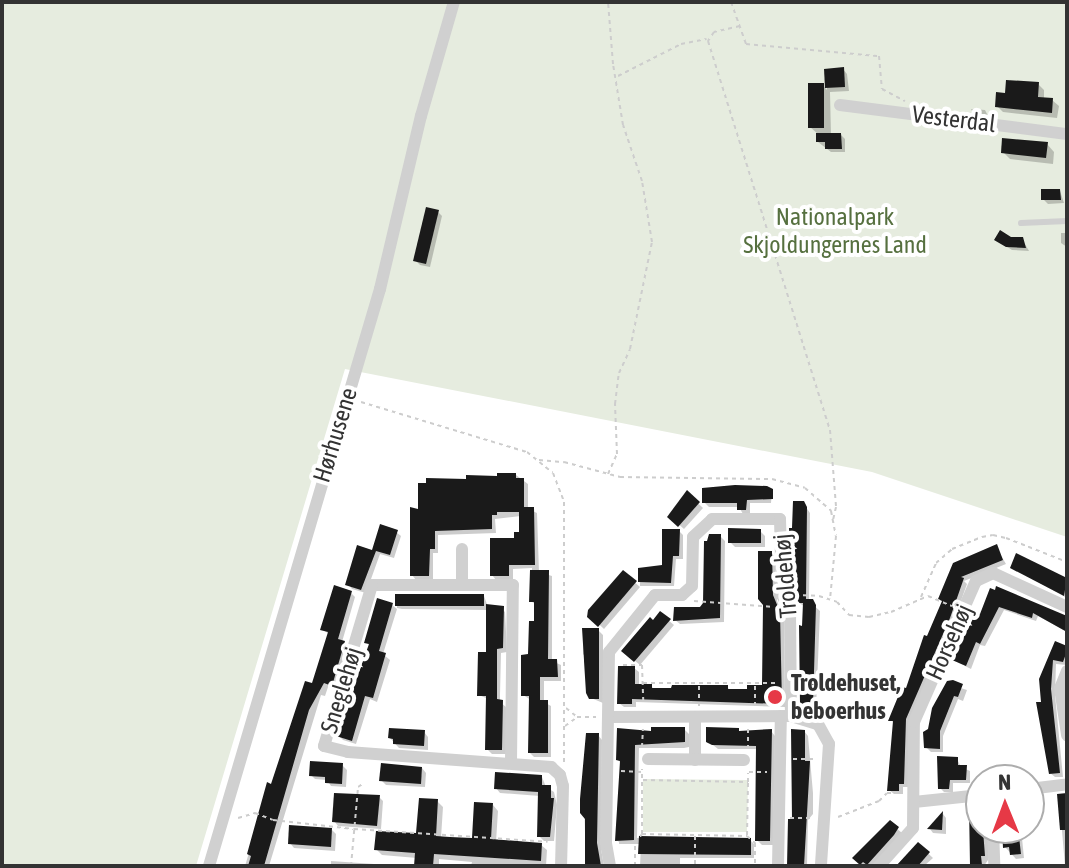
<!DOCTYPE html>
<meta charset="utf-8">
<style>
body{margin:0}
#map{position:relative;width:1069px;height:868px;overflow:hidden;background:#fff;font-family:"Asap Condensed",sans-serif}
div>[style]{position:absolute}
.green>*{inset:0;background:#e6ecdf}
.shadow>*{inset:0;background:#0003}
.building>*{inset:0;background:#1a1a1a}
.path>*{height:2px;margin-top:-1px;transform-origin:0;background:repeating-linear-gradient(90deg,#cdcdcd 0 4px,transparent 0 8px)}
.service>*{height:6px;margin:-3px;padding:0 3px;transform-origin:3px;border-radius:3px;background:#d0d0d0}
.minor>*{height:12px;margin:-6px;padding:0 6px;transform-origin:6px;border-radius:6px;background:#d0d0d0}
.dots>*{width:22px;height:22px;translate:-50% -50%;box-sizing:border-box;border:4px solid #fff;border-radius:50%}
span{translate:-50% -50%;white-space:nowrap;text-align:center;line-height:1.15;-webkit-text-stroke:8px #fff;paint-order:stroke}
.street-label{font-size:24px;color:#333}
.park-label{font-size:24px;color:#56703f}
.poi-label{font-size:24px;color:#333;font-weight:700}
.left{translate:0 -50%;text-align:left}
.frame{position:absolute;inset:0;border:4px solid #333;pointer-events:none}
.north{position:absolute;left:965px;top:764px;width:80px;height:80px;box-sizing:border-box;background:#fff;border:2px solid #adadad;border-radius:50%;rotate:359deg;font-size:22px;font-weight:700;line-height:32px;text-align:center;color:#333}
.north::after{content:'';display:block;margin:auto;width:28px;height:36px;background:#e63946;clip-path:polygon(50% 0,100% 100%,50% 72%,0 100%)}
</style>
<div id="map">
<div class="green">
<div style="clip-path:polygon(2px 2px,1067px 2px,1067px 537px,872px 472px,345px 369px,196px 866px,2px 866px)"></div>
<div style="clip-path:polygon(643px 779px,748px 780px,747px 832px,643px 832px)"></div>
</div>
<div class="shadow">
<div style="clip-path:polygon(843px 69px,847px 74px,849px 91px,830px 92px,831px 135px,841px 135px,845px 139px,845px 152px,831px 152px,818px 142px,818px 134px,810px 127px,823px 85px,827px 90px,826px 71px)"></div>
<div style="clip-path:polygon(1038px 84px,1044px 90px,1044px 99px,1052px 100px,1059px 106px,1057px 118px,1003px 112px,997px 106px,1006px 95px)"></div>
<div style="clip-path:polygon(971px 109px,985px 110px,989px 118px,975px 116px)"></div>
<div style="clip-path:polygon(1047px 144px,1054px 152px,1053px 164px,1010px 159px,1003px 152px)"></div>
<div style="clip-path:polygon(1060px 191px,1064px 203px,1048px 204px,1043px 199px)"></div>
<div style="clip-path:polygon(438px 212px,442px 216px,430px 267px,420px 265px,415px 260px)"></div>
<div style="clip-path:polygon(1061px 233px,1067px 233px,1067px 247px,1061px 243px)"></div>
<div style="clip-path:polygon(1010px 239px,1022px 239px,1029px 251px,1012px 250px,1001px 243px)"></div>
<div style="clip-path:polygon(516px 475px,528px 484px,528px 509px,537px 513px,539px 572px,552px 576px,552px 661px,561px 665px,561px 681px,544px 681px,544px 702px,551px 706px,551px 757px,534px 757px,530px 753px,531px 700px,523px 695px,536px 623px,536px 605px,531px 601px,532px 568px,513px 569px,513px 580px,496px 580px,492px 575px,521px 534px,521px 516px,495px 519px,496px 533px,438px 535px,438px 553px,433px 553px,433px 580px,416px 580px,412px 575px,420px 512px,468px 481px)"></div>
<div style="clip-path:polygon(772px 491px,771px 503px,750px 503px,750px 514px,743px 514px,739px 507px,709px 507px,704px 502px)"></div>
<div style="clip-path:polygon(687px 493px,703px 508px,684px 529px,670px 517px)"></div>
<div style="clip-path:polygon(803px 503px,810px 513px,809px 601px,820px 611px,816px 709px,806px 709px,802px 704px,805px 607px,798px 602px)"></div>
<div style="clip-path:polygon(679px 531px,683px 535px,683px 559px,676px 559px,674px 586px,640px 586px,640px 570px,664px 567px)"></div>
<div style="clip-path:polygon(760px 531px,765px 536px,765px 547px,735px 547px,730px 542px)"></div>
<div style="clip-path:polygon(396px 532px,401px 536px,394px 558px,380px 554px,366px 593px,352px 589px,348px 584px,373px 552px)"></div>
<div style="clip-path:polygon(720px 536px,725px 541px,724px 622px,680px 624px,675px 620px,705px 604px)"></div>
<div style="clip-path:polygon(996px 547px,1006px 564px,964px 581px,967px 584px,953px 623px,909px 724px,908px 787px,903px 787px,903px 794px,894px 794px,889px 790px,895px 724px,891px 720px,907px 691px,944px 602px,954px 565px)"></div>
<div style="clip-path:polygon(771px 553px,775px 557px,777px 601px,784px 618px,785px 707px,636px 702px,636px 707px,624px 707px,619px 703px,634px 668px,639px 672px,639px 686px,651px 686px,655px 690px,727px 687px,731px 691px,749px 691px,764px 687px)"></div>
<div style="clip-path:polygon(1013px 568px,1038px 568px,1067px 580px,1067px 598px)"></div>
<div style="clip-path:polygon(623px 572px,640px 587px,604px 629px,590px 616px)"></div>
<div style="clip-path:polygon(991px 591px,1067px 618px,1067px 632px,1038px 616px,1036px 621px,1004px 610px,985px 646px,980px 645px,971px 669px,959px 663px,954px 659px,981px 617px)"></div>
<div style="clip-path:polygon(351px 593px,355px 597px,342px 642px,348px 647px,336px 689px,328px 687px,325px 696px,321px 695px,269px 866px,245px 866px,269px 785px,273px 786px,313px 686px,329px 634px,322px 629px)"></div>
<div style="clip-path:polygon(397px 596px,484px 596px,488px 607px,500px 607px,505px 612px,507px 652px,501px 653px,500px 695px,500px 702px,506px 707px,506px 754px,492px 754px,487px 749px,488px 699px,479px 695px,488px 654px,488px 610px,402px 609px,397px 608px)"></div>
<div style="clip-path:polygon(392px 605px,397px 609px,383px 654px,390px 660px,377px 702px,370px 699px,356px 744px,343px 740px,339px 736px,370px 646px,366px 642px)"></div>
<div style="clip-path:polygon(661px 614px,674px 625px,640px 665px,628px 655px)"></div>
<div style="clip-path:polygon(584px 630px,598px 630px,603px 635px,603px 703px,591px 698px,588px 660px,583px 654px)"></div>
<div style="clip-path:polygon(1056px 643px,1067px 648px,1067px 665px,1056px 664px,1055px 695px,1063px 777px,1055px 777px,1050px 773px,1043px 704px)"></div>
<div style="clip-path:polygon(948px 684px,967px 690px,963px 701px,958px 699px,943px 736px,943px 752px,931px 752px,926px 747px,930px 730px)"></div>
<div style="clip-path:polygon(684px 729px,689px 734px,689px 747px,684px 748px,639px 748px,637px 838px,750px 840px,754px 844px,754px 858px,680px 858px,680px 866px,640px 866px,641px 844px,621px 844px,617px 840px,622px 764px,618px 760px,619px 730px,653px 733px)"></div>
<div style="clip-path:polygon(738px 730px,742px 733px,771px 731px,775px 736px,773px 845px,762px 845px,757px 840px,758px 749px,718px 749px,708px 741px)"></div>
<div style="clip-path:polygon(804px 731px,808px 736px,813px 793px,813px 814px,808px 820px,807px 866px,788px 866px)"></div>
<div style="clip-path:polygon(424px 732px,428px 737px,428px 750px,399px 748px,390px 738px)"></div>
<div style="clip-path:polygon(598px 735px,602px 740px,601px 849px,604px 866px,586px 866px,583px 767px,588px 767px)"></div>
<div style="clip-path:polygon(957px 759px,961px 767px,970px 771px,970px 783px,953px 783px,953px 792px,944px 792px,940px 788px)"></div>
<div style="clip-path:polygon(342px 765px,347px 770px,346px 787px,331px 786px,327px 780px,315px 779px,311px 775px)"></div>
<div style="clip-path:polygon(422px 768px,426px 773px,425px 787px,386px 785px,381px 780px)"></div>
<div style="clip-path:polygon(542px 777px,546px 787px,554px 792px,557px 805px,554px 841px,544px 841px,539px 836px,540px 796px,500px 793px,496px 788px)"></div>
<div style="clip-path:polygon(1067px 795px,1067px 866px,1065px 866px,1059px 796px)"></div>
<div style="clip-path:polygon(379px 797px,383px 801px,381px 829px,338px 826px,334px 821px)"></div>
<div style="clip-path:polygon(437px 801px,443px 807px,441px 838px,473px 840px,493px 805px,498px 811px,496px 842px,541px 845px,547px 850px,546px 866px,471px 866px,472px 862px,439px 859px,439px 866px,416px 866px,417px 858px,382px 855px,377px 850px,418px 835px)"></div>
<div style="clip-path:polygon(943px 814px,946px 818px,946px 834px,933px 833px,930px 829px)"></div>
<div style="clip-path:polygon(890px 823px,902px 833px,874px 866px,863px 866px,855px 858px)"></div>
<div style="clip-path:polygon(981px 828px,990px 828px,988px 860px,984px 866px,972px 866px,970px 846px)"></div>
<div style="clip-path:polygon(1004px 828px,1021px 828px,1024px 858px,1016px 859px,1005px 847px)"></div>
<div style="clip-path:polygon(332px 830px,336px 834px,335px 851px,294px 848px,290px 843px)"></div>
<div style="clip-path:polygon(918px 844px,933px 858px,924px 866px,896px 866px)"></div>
<div style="clip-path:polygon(331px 861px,374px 864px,376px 866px,331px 866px)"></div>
</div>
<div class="building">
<div style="clip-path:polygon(844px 67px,845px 87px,825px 88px,824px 69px)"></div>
<div style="clip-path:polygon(1006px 80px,1039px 82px,1038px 97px,1053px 98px,1052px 113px,995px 107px,996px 92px,1005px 93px)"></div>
<div style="clip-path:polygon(808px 83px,824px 83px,824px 128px,808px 128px)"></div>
<div style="clip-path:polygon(816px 133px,841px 133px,842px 149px,825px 149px,825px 142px,816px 142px)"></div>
<div style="clip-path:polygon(1002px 138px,1048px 142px,1046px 158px,1001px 153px)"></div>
<div style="clip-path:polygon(1041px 189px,1060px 189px,1061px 200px,1041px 200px)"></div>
<div style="clip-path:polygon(426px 207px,439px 210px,426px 264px,413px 261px)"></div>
<div style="clip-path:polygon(1000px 230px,1011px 237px,1023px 237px,1026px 248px,1006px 247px,994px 240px)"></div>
<div style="clip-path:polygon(497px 473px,516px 473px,516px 478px,524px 478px,524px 507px,534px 507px,535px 565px,509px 565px,509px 576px,490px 576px,490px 538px,514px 538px,514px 532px,519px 532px,519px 512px,497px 512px,497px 515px,492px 515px,492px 529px,435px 531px,435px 549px,430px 549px,429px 576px,410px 576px,410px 507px,418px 509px,418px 483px,426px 483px,426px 478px,466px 479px,466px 475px,497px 476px)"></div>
<div style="clip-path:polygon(735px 485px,767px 486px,773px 489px,773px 499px,747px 500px,746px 510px,737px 510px,737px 503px,702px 503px,702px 488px)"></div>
<div style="clip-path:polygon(687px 490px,700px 502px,678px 527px,667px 517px)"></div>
<div style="clip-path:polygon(793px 501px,804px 501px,807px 507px,806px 599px,813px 599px,816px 605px,813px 705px,800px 705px,799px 625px,802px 626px,803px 603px,796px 603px,791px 593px,789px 528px,792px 528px)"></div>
<div style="clip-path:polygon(380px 524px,398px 530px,390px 555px,376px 551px,361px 590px,345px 585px,357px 545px,372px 550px)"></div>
<div style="clip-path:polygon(728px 528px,761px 529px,761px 543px,728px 543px)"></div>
<div style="clip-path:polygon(662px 529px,680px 529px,679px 556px,673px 556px,671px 583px,638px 582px,638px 568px,662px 565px)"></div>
<div style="clip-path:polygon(709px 534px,721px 534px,720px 618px,673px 621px,674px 607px,700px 607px,703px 603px,704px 541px,707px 541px)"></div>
<div style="clip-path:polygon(997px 544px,1003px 560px,961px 577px,964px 578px,950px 618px,906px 719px,904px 784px,899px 784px,899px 791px,887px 791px,893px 721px,888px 721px,902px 687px,906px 688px,924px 635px,927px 636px,942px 601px,938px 599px,953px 563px)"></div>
<div style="clip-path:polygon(758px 551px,772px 551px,773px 595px,780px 612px,782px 704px,632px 699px,632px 704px,617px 704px,618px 666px,635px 666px,635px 684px,652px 684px,652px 688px,671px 688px,672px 685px,728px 685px,728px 689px,747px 689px,747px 685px,762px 685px,763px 605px,758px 599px)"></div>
<div style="clip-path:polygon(1016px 553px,1067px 578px,1064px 596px,1010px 568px)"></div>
<div style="clip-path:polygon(530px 570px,549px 570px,548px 659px,557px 659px,558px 677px,540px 677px,540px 700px,548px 700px,548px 753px,528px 753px,529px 696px,521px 696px,521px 655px,528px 654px,529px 621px,534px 621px,534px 602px,529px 602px)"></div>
<div style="clip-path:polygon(623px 570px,637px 581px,598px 627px,587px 617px,588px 610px)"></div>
<div style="clip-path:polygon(334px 585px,352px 591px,338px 639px,345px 641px,332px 686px,324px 683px,309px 710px,264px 866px,248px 866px,251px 856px,247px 854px,267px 782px,271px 784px,305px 681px,312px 683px,328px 632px,320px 630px)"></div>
<div style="clip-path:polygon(996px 586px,1067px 616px,1067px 632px,1033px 613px,1032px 618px,999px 607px,980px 644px,976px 642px,966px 666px,952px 660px,976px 612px,980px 614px,990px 588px,995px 590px)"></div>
<div style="clip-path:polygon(395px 594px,484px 594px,484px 606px,395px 606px)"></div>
<div style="clip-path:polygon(377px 598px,393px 603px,379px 651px,386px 653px,373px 698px,365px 696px,352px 741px,336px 736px,369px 644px,364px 643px)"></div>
<div style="clip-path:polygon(486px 604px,504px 606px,503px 648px,497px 649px,497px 699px,503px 700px,502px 750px,485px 750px,486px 696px,477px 696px,478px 652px,486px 652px)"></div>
<div style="clip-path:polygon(660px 611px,671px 619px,634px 662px,621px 651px,650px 617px,653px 620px)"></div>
<div style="clip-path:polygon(582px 628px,599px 628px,599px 699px,589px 699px,586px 693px)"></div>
<div style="clip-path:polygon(1055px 641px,1067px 646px,1067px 651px,1063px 662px,1053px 660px,1051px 689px,1060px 773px,1049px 774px,1036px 702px,1041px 702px,1039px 679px)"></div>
<div style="clip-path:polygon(953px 680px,963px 684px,958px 697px,954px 696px,940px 731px,940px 749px,924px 748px,923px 732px,928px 729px,932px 708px,947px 681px)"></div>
<div style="clip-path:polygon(651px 727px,685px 727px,685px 742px,635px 745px,634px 840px,615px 841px,620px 761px,616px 760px,617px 728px,651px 731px)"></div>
<div style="clip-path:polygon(706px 727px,739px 728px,739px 731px,772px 729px,770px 841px,755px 841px,756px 746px,712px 745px,706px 742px)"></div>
<div style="clip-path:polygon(389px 728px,425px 730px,424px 746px,393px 744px,393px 739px,388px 738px)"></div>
<div style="clip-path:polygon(791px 729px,805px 730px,805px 761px,810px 761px,804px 866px,787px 866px,788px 819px,792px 819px)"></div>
<div style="clip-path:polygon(586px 733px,599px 733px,597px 843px,601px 866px,585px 864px,585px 819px,580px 813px,580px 799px)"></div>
<div style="clip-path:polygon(937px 756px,958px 757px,958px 765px,967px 765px,966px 780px,950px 780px,949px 789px,938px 789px)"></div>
<div style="clip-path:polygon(310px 761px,343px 763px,342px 784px,325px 783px,325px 777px,309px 776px)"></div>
<div style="clip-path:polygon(381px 763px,422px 767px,421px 784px,379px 781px)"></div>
<div style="clip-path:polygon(495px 772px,542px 775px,542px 785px,551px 785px,551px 798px,554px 798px,550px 837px,537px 837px,538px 792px,494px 789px)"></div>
<div style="clip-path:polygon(334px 793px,380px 795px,377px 826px,332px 822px)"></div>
<div style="clip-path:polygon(1067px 793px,1067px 830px,1060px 830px,1057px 794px)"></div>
<div style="clip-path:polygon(419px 798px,438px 799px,436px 836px,450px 837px,472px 838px,474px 802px,493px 803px,491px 839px,542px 843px,541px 861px,434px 854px,433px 866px,414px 866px,415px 853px,374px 850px,376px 831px,416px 833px)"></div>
<div style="clip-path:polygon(981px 804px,985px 856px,981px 856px,982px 865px,970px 866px,969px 805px)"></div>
<div style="clip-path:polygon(943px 811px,942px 830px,927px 829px)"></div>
<div style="clip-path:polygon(890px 820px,899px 827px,894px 835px,867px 865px,863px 862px,860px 865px,852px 858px)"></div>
<div style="clip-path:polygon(289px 825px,332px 828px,331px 847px,288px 844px)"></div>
<div style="clip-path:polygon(1002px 828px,1018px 828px,1021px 854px,1010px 855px,1009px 847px,1003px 848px)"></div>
<div style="clip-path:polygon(639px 836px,751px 838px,751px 855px,638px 854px)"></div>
<div style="clip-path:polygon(918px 842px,930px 852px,918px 866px,896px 866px)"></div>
</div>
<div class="path">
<div style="left:731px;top:2px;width:45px;rotate:70.3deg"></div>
<div style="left:746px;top:44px;width:134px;rotate:5.2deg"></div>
<div style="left:879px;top:56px;width:33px;rotate:85deg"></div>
<div style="left:882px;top:89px;width:26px;rotate:28deg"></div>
<div style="left:740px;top:26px;width:27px;rotate:167deg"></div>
<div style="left:714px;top:32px;width:11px;rotate:124deg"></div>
<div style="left:708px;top:41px;width:408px;rotate:72.6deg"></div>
<div style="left:830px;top:430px;width:77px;rotate:85.5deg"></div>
<div style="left:836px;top:507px;width:13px;rotate:103deg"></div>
<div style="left:618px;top:76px;width:71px;rotate:-26.9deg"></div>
<div style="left:681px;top:44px;width:26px;rotate:-11deg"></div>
<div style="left:361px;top:402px;width:173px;rotate:16.8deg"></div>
<div style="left:527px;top:452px;width:33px;rotate:39deg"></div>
<div style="left:553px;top:473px;width:31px;rotate:69deg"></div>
<div style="left:564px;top:502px;width:260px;rotate:90deg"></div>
<div style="left:539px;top:460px;width:25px;rotate:5deg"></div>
<div style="left:564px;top:462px;width:58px;rotate:15deg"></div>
<div style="left:620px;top:477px;width:152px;rotate:0.8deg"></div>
<div style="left:772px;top:479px;width:34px;rotate:15deg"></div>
<div style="left:805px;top:488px;width:35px;rotate:41deg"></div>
<div style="left:831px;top:511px;width:25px;rotate:79deg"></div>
<div style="left:836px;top:536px;width:64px;rotate:95.4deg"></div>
<div style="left:608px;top:474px;width:22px;rotate:-66deg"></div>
<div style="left:617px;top:454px;width:50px;rotate:-92.3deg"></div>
<div style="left:615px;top:404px;width:31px;rotate:-83deg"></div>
<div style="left:619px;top:373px;width:26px;rotate:-65deg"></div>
<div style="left:630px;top:349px;width:109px;rotate:-78.4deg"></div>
<div style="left:652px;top:242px;width:62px;rotate:-99.3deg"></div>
<div style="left:642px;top:181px;width:59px;rotate:-108.7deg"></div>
<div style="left:623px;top:125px;width:62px;rotate:-99.3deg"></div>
<div style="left:613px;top:64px;width:62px;rotate:-94.6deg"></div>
<div style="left:795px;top:595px;width:24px;rotate:2deg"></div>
<div style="left:819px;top:596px;width:19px;rotate:18deg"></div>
<div style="left:837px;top:602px;width:18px;rotate:47deg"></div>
<div style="left:849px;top:615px;width:20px;rotate:6deg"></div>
<div style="left:869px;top:617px;width:23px;rotate:-13deg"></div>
<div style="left:891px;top:612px;width:40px;rotate:-23.4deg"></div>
<div style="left:928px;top:596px;width:26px;rotate:23deg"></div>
<div style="left:921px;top:597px;width:37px;rotate:-66deg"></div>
<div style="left:936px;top:563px;width:21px;rotate:-41deg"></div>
<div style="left:952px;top:549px;width:32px;rotate:-22deg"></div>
<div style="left:982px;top:537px;width:11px;rotate:-10deg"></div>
<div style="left:993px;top:535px;width:13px;rotate:13deg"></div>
<div style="left:1006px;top:538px;width:66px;rotate:21.5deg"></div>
<div style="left:694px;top:601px;width:80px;rotate:4.3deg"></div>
<div style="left:623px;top:665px;width:19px"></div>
<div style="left:642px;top:665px;width:38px;rotate:88deg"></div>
<div style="left:643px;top:683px;width:134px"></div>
<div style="left:699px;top:706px;width:22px;rotate:-90deg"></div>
<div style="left:755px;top:706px;width:22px;rotate:-90deg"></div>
<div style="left:566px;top:708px;width:14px;rotate:39deg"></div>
<div style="left:577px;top:717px;width:19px"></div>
<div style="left:565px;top:726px;width:14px;rotate:-36deg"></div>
<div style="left:748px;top:729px;width:22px;rotate:90deg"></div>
<div style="left:642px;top:747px;width:18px;rotate:-87deg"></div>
<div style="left:793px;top:759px;width:22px"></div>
<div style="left:621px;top:771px;width:21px;rotate:3deg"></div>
<div style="left:749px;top:772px;width:18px"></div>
<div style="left:643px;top:780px;width:105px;rotate:1.1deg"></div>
<div style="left:748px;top:782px;width:9px;rotate:-90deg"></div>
<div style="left:748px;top:783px;width:53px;rotate:91.1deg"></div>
<div style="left:747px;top:836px;width:11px;rotate:41deg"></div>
<div style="left:755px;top:843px;width:23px;rotate:90deg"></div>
<div style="left:838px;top:817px;width:44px;rotate:-21.3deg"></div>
<div style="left:879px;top:801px;width:11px;rotate:-45deg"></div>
<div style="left:887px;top:793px;width:14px"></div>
<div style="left:238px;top:818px;width:18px;rotate:-16deg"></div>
<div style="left:255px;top:813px;width:19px;rotate:21deg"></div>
<div style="left:273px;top:820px;width:81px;rotate:6.3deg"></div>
<div style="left:354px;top:829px;width:194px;rotate:3.8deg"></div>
<div style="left:790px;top:818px;width:22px"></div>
<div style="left:642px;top:834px;width:105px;rotate:1.1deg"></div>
<div style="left:695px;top:836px;width:30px;rotate:90deg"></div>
<div style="left:619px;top:843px;width:14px"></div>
<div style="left:351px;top:866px;width:79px;rotate:-84.9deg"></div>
<div style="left:358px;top:787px;width:7px;rotate:-34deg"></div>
<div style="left:635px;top:866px;width:23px;rotate:-90deg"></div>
<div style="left:635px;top:843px;width:11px;rotate:-52deg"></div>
<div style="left:642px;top:834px;width:65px;rotate:-90deg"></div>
</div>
<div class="service">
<div style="left:1021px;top:223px;width:46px;rotate:-2.5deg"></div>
</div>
<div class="minor">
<div style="left:840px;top:105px;width:229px;rotate:7.3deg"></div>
<div style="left:462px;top:585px;width:36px;rotate:-90deg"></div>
<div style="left:1067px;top:671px;width:18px;rotate:112deg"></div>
<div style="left:1060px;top:688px;width:48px;rotate:81.5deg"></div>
<div style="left:609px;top:717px;width:182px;rotate:-0.3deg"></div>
<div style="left:791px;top:716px;width:28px;rotate:17deg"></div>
<div style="left:818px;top:724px;width:23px;rotate:61deg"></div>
<div style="left:829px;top:744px;width:122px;rotate:93.8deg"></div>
<div style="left:695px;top:717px;width:43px;rotate:90deg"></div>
<div style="left:648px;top:759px;width:96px;rotate:0.6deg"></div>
<div style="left:511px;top:762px;width:177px;rotate:-89.4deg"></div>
<div style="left:513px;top:585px;width:141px;rotate:180deg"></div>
<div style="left:372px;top:585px;width:168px;rotate:106.6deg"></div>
<div style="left:324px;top:746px;width:25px;rotate:14deg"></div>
<div style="left:348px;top:752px;width:204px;rotate:4.2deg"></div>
<div style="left:551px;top:767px;width:12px;rotate:42deg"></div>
<div style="left:560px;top:775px;width:11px;rotate:75deg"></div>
<div style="left:563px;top:786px;width:80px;rotate:91.4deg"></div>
<div style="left:1029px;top:789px;width:38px;rotate:-7deg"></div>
<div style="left:914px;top:802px;width:67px;rotate:-6deg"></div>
<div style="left:993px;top:828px;width:38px;rotate:88deg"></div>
<div style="left:209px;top:866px;width:602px;rotate:-73.49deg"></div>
<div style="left:380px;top:289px;width:178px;rotate:-76.7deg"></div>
<div style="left:421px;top:116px;width:119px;rotate:-73.9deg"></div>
<div style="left:610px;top:866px;width:23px;rotate:-100deg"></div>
<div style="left:606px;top:843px;width:191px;rotate:-89.1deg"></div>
<div style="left:609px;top:652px;width:73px;rotate:-51.1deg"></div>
<div style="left:655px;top:595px;width:27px"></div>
<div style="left:682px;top:595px;width:13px;rotate:-42deg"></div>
<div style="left:692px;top:586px;width:49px;rotate:-88.8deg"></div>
<div style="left:693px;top:537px;width:26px;rotate:-43deg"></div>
<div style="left:712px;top:519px;width:68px"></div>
<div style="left:780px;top:519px;width:76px;rotate:88.5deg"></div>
<div style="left:782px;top:595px;width:18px;rotate:63deg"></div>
<div style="left:790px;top:611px;width:105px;rotate:89.5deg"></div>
<div style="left:778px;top:866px;width:150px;rotate:-88.9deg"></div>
<div style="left:879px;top:866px;width:51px;rotate:-48.2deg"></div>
<div style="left:913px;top:828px;width:106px;rotate:-89.5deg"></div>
<div style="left:914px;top:722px;width:154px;rotate:-66.3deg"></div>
<div style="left:976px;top:581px;width:19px;rotate:-25deg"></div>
<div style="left:993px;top:573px;width:81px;rotate:24.7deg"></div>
</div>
<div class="dots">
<div style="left:775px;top:697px;background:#e63946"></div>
</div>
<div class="street-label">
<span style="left:954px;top:119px;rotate:7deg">Vesterdal</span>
<span style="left:335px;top:435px;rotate:-73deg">Hørhusene</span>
<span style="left:785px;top:576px;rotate:-95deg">Troldehøj</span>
<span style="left:949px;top:642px;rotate:-66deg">Horsehøj</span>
<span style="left:341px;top:690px;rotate:-73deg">Sneglehøj</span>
</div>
<div class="park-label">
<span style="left:835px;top:231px">Nationalpark<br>Skjoldungernes Land</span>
</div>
<div class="poi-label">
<span class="left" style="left:791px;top:697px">Troldehuset,<br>beboerhus</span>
</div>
<div class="frame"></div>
<div class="north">N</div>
</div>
